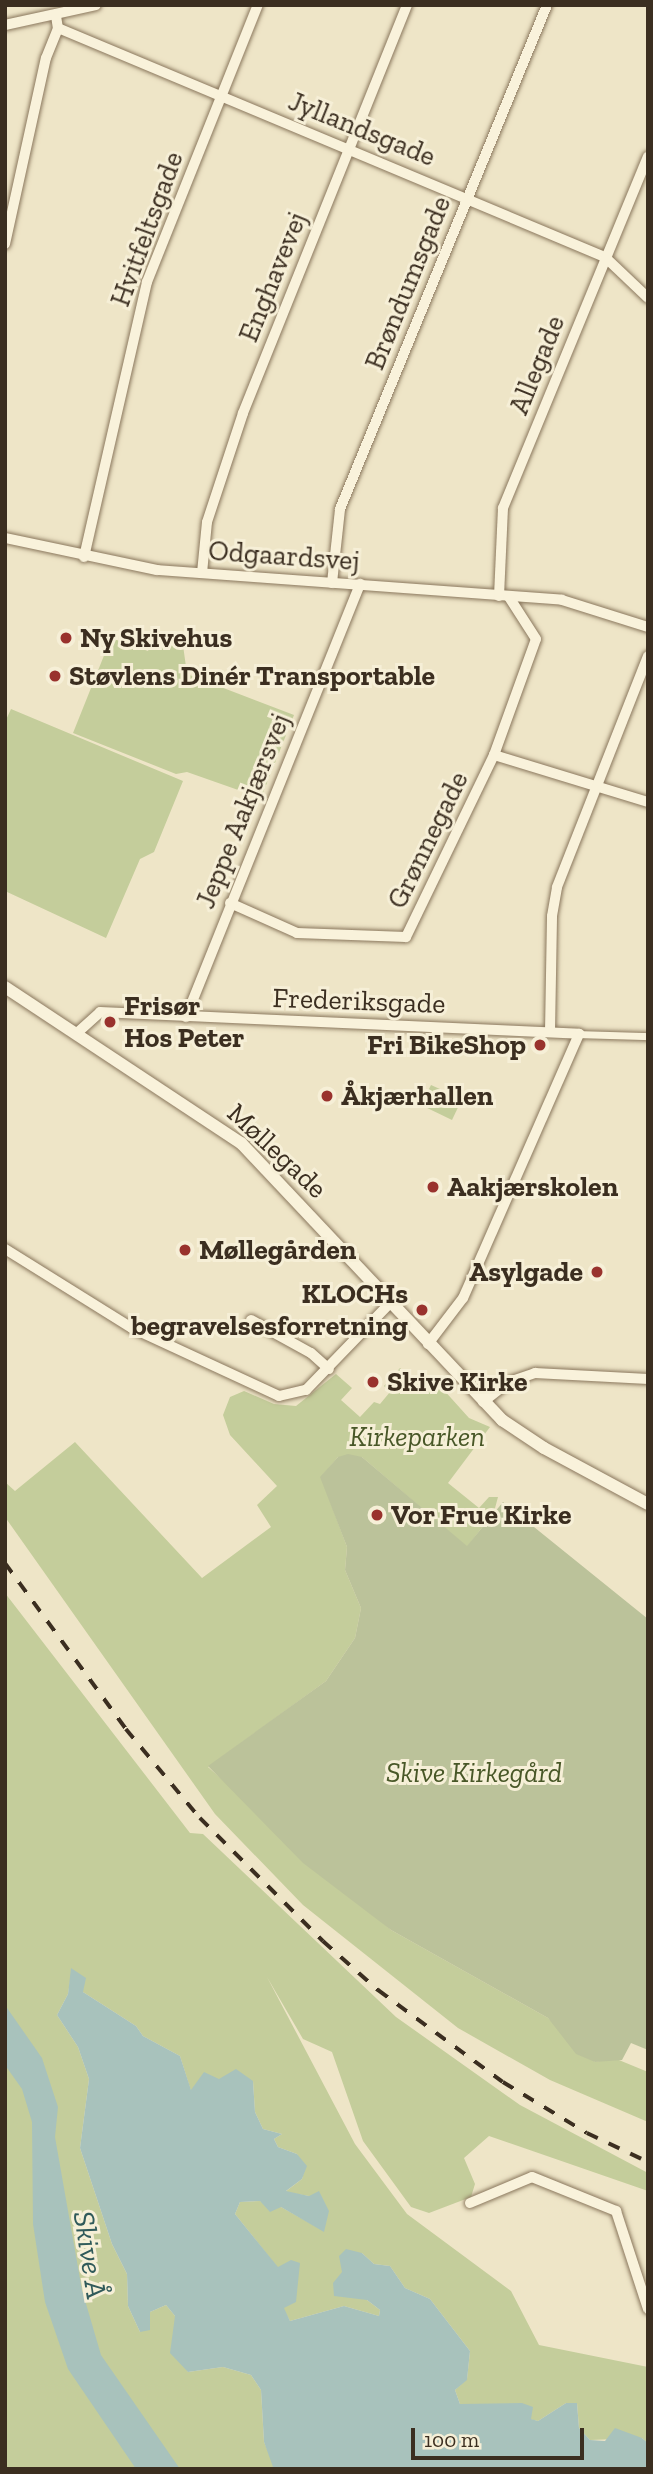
<!DOCTYPE html>
<meta charset="utf-8">
<style>
body{margin:0}
#map{position:relative;width:653px;height:2474px;overflow:hidden;background:#eee5c7;font-family:"Zilla Slab",serif}
div>[style]{position:absolute}
.green>*{inset:0;background:#c4cd9b}
.cemetery>*{inset:0;background:#bbc29a}
.water>*{inset:0;background:#a8c2bc}
.roads{filter:drop-shadow(0 0 2px #8a775d) drop-shadow(0 0 2px #8a775d)}
.pedestrian>*{height:7px;margin:-3.5px;padding:0 3.5px;transform-origin:3.5px;border-radius:3.5px;background:#f9f2db}
.minor>*{height:10px;margin:-5px;padding:0 5px;transform-origin:5px;border-radius:5px;background:#f9f2db}
.tertiary>*{height:12px;margin:-6px;padding:0 6px;transform-origin:6px;border-radius:6px;background:#f9f2db}
.rail>*{height:3.5px;margin-top:-1.75px;transform-origin:0;background:repeating-linear-gradient(90deg,#3b2e20 0 12px,transparent 0 24px)}
.dots>*{width:19px;height:19px;translate:-50% -50%;box-sizing:border-box;border:4px solid #f6efd7;border-radius:50%}
span{translate:-50% -50%;white-space:nowrap;text-align:center;line-height:1.15;-webkit-text-stroke:6px #f6efd7;paint-order:stroke}
.street-label{font-size:28px;color:#3b2e20}
.poi-label{font-size:28px;color:#3b2e20;font-weight:700}
.left{translate:0 -50%;text-align:left}
.right{translate:-100% -50%;text-align:right}
.park-label{font-size:28px;color:#485727;font-style:italic}
.water-label{font-size:30px;color:#305a5a;font-style:italic}
.frame{position:absolute;inset:0;border:7px solid #3b2e20;pointer-events:none}
.scale{position:absolute;left:411px;top:2428px;width:173px;height:32px;box-sizing:border-box;border:4px solid #3b2e20;border-top:0;padding-left:9px;font-size:21px;line-height:24px;white-space:nowrap;color:#3b2e20;-webkit-text-stroke:5px #f6efd7;paint-order:stroke}
</style>
<div id="map">
<div class="green">
<div style="clip-path:polygon(155px 635px,182px 638px,187px 674px,294px 715px,261px 798px,187px 772px,176px 774px,73px 733px,111px 638px,148px 651px)"></div>
<div style="clip-path:polygon(11px 709px,183px 781px,154px 852px,140px 859px,106px 938px,5px 891px,5px 722px)"></div>
<div style="clip-path:polygon(431px 1085px,462px 1099px,452px 1120px,421px 1105px)"></div>
<div style="clip-path:polygon(400px 1368px,423px 1388px,433px 1378px,469px 1418px,490px 1427px,448px 1483px,479px 1508px,489px 1497px,498px 1497px,494px 1512px,467px 1547px,362px 1457px,338px 1457px,321px 1477px,347px 1547px,345px 1570px,361px 1608px,355px 1638px,326px 1681px,208px 1767px,391px 1930px,548px 2018px,595px 2062px,614px 2058px,648px 2072px,648px 2122px,550px 2080px,458px 2028px,303px 1905px,215px 1814px,5px 1517px,5px 1482px,15px 1491px,75px 1442px,202px 1578px,271px 1527px,257px 1505px,277px 1486px,230px 1435px,223px 1415px,230px 1397px,244px 1391px,274px 1404px,296px 1406px,336px 1374px,352px 1388px,341px 1400px,360px 1417px,374px 1402px,380px 1404px,390px 1392px,384px 1386px)"></div>
<div style="clip-path:polygon(5px 1593px,190px 1833px,203px 1834px,396px 2017px,520px 2105px,648px 2173px,648px 2191px,489px 2136px,464px 2158px,475px 2184px,471px 2197px,429px 2213px,411px 2207px,363px 2141px,332px 2052px,303px 2039px,267px 1977px,355px 2144px,407px 2214px,511px 2291px,539px 2345px,648px 2367px,648px 2443px,642px 2438px,590px 2440px,579px 2428px,577px 2403px,566px 2403px,538px 2421px,460px 2404px,455px 2390px,467px 2379px,470px 2351px,430px 2299px,405px 2288px,390px 2266px,374px 2264px,362px 2253px,367px 2300px,380px 2310px,379px 2316px,344px 2306px,290px 2321px,283px 2308px,278px 2268px,235px 2214px,240px 2202px,260px 2201px,281px 2207px,324px 2231px,309px 2196px,285px 2192px,302px 2179px,304px 2172px,297px 2154px,278px 2147px,274px 2139px,282px 2134px,263px 2129px,255px 2112px,253px 2081px,219px 2079px,191px 2091px,180px 2056px,143px 2036px,136px 2026px,83px 1992px,72px 1969px,68px 1994px,57px 2015px,78px 2047px,89px 2079px,80px 2148px,112px 2244px,127px 2274px,128px 2306px,140px 2332px,150px 2312px,166px 2305px,175px 2316px,175px 2341px,188px 2372px,223px 2367px,251px 2375px,261px 2390px,264px 2442px,276px 2469px,5px 2469px)"></div>
</div>
<div class="cemetery">
<div style="clip-path:polygon(348px 1454px,362px 1457px,467px 1546px,503px 1502px,648px 1619px,648px 2050px,631px 2043px,622px 2060px,595px 2062px,576px 2054px,548px 2018px,391px 1930px,303px 1863px,208px 1766px,326px 1681px,355px 1638px,361px 1608px,345px 1570px,347px 1547px,320px 1477px,338px 1457px)"></div>
</div>
<div class="water">
<div style="clip-path:polygon(71px 1968px,86px 1978px,83px 1992px,136px 2026px,143px 2036px,180px 2056px,191px 2090px,204px 2072px,219px 2079px,236px 2069px,253px 2081px,255px 2112px,263px 2129px,282px 2134px,274px 2139px,278px 2147px,297px 2154px,307px 2166px,302px 2179px,286px 2191px,309px 2196px,319px 2191px,329px 2211px,324px 2232px,281px 2207px,270px 2212px,260px 2201px,240px 2202px,235px 2214px,278px 2267px,291px 2260px,300px 2263px,296px 2302px,284px 2308px,290px 2321px,344px 2306px,379px 2316px,380px 2310px,367px 2300px,334px 2296px,333px 2283px,342px 2272px,339px 2256px,346px 2249px,362px 2253px,374px 2264px,390px 2266px,405px 2288px,430px 2299px,470px 2351px,467px 2380px,455px 2390px,460px 2404px,522px 2403px,533px 2407px,531px 2419px,538px 2421px,566px 2403px,577px 2403px,579px 2428px,590px 2440px,605px 2441px,615px 2428px,642px 2438px,648px 2443px,648px 2469px,273px 2467px,264px 2442px,261px 2390px,251px 2375px,223px 2367px,188px 2372px,170px 2353px,175px 2316px,166px 2305px,150px 2312px,150px 2330px,140px 2332px,128px 2306px,127px 2274px,112px 2244px,80px 2148px,89px 2079px,78px 2047px,57px 2015px,68px 1994px)"></div>
<div style="clip-path:polygon(5px 2005px,42px 2058px,58px 2107px,55px 2137px,82px 2290px,101px 2355px,180px 2469px,136px 2469px,68px 2369px,45px 2302px,33px 2224px,32px 2122px,22px 2089px,5px 2065px)"></div>
</div>
<div class="roads">
<div class="pedestrian">
<div style="left:579px;top:1034px;width:69px;rotate:1.7deg"></div>
</div>
<div class="minor">
<div style="left:56px;top:16px;width:12px;rotate:81deg"></div>
<div style="left:58px;top:28px;width:593px;rotate:22.72deg"></div>
<div style="left:605px;top:257px;width:59px;rotate:43.6deg"></div>
<div style="left:5px;top:25px;width:93px;rotate:-12.4deg"></div>
<div style="left:5px;top:244px;width:190px;rotate:-77.6deg"></div>
<div style="left:46px;top:58px;width:32px;rotate:-68deg"></div>
<div style="left:5px;top:538px;width:155px;rotate:11.9deg"></div>
<div style="left:157px;top:570px;width:406px;rotate:4.2deg"></div>
<div style="left:562px;top:600px;width:90px;rotate:17.4deg"></div>
<div style="left:84px;top:557px;width:282px;rotate:-77.1deg"></div>
<div style="left:147px;top:282px;width:298px;rotate:-68.2deg"></div>
<div style="left:202px;top:573px;width:51px;rotate:-84.4deg"></div>
<div style="left:207px;top:522px;width:115px;rotate:-71.7deg"></div>
<div style="left:243px;top:413px;width:440px;rotate:-68.1deg"></div>
<div style="left:332px;top:583px;width:74px;rotate:-83.8deg"></div>
<div style="left:340px;top:509px;width:545px;rotate:-67.67deg"></div>
<div style="left:499px;top:596px;width:88px;rotate:-87.4deg"></div>
<div style="left:503px;top:508px;width:380px;rotate:-67.6deg"></div>
<div style="left:494px;top:755px;width:161px;rotate:17deg"></div>
<div style="left:230px;top:903px;width:73px;rotate:24.1deg"></div>
<div style="left:297px;top:933px;width:109px;rotate:2.1deg"></div>
<div style="left:406px;top:937px;width:202px;rotate:-64.2deg"></div>
<div style="left:494px;top:755px;width:123px;rotate:-70.1deg"></div>
<div style="left:536px;top:639px;width:50px;rotate:-122.7deg"></div>
<div style="left:186px;top:1017px;width:467px;rotate:-68.1deg"></div>
<div style="left:550px;top:1032px;width:116px;rotate:-89deg"></div>
<div style="left:552px;top:916px;width:29px;rotate:-80deg"></div>
<div style="left:557px;top:887px;width:248px;rotate:-68.5deg"></div>
<div style="left:77px;top:1033px;width:31px;rotate:-42deg"></div>
<div style="left:100px;top:1012px;width:480px;rotate:2.6deg"></div>
<div style="left:579px;top:1034px;width:288px;rotate:113.7deg"></div>
<div style="left:463px;top:1298px;width:58px;rotate:127.3deg"></div>
<div style="left:5px;top:1249px;width:150px;rotate:31.9deg"></div>
<div style="left:132px;top:1328px;width:162px;rotate:24.8deg"></div>
<div style="left:279px;top:1396px;width:28px;rotate:-13deg"></div>
<div style="left:306px;top:1390px;width:120px;rotate:-46deg"></div>
<div style="left:251px;top:1320px;width:68px;rotate:28.8deg"></div>
<div style="left:311px;top:1353px;width:24px;rotate:42deg"></div>
<div style="left:483px;top:1402px;width:33px;rotate:-38deg"></div>
<div style="left:509px;top:1382px;width:28px;rotate:-19deg"></div>
<div style="left:535px;top:1373px;width:113px;rotate:3deg"></div>
<div style="left:470px;top:2203px;width:67px;rotate:-22.8deg"></div>
<div style="left:532px;top:2177px;width:91px;rotate:22deg"></div>
<div style="left:616px;top:2211px;width:103px;rotate:71.9deg"></div>
</div>
<div class="tertiary">
<div style="left:5px;top:987px;width:283px;rotate:33.5deg"></div>
<div style="left:241px;top:1143px;width:381px;rotate:46.7deg"></div>
<div style="left:502px;top:1420px;width:50px;rotate:33.7deg"></div>
<div style="left:544px;top:1448px;width:118px;rotate:28.3deg"></div>
</div>
</div>
<div class="rail">
<div style="left:5px;top:1563px;width:205px;rotate:53.9deg"></div>
<div style="left:126px;top:1729px;width:116px;rotate:50.3deg"></div>
<div style="left:200px;top:1818px;width:174px;rotate:45deg"></div>
<div style="left:323px;top:1941px;width:74px;rotate:41.7deg"></div>
<div style="left:378px;top:1990px;width:155px;rotate:36.4deg"></div>
<div style="left:503px;top:2082px;width:98px;rotate:31.3deg"></div>
<div style="left:587px;top:2133px;width:68px;rotate:25.4deg"></div>
</div>
<div class="dots">
<div style="left:66px;top:638px;background:#99322d"></div>
<div style="left:55px;top:676px;background:#99322d"></div>
<div style="left:110px;top:1022px;background:#99322d"></div>
<div style="left:540px;top:1045px;background:#99322d"></div>
<div style="left:327px;top:1096px;background:#99322d"></div>
<div style="left:433px;top:1187px;background:#99322d"></div>
<div style="left:185px;top:1250px;background:#99322d"></div>
<div style="left:597px;top:1272px;background:#99322d"></div>
<div style="left:422px;top:1310px;background:#99322d"></div>
<div style="left:373px;top:1382px;background:#99322d"></div>
<div style="left:377px;top:1515px;background:#99322d"></div>
</div>
<div class="street-label">
<span style="left:362px;top:129px;rotate:22deg">Jyllandsgade</span>
<span style="left:147px;top:229px;rotate:-70deg">Hvitfeltsgade</span>
<span style="left:273px;top:277px;rotate:-68deg">Enghavevej</span>
<span style="left:408px;top:283px;rotate:-68deg">Brøndumsgade</span>
<span style="left:537px;top:365px;rotate:-68deg">Allegade</span>
<span style="left:284px;top:556px;rotate:4deg">Odgaardsvej</span>
<span style="left:243px;top:811px;rotate:-68deg">Jeppe Aakjærsvej</span>
<span style="left:428px;top:840px;rotate:-64deg">Grønnegade</span>
<span style="left:359px;top:1001px;rotate:2deg">Frederiksgade</span>
<span style="left:277px;top:1151px;rotate:43deg">Møllegade</span>
</div>
<div class="poi-label">
<span class="left" style="left:80px;top:638px">Ny Skivehus</span>
<span class="left" style="left:69px;top:676px">Støvlens Dinér Transportable</span>
<span class="left" style="left:124px;top:1022px">Frisør<br>Hos Peter</span>
<span class="right" style="left:526px;top:1045px">Fri BikeShop</span>
<span class="left" style="left:341px;top:1096px">Åkjærhallen</span>
<span class="left" style="left:447px;top:1187px">Aakjærskolen</span>
<span class="left" style="left:199px;top:1250px">Møllegården</span>
<span class="right" style="left:583px;top:1272px">Asylgade</span>
<span class="right" style="left:408px;top:1310px">KLOCHs<br>begravelsesforretning</span>
<span class="left" style="left:387px;top:1382px">Skive Kirke</span>
<span class="left" style="left:391px;top:1515px">Vor Frue Kirke</span>
</div>
<div class="park-label">
<span style="left:417px;top:1437px">Kirkeparken</span>
<span style="left:474px;top:1773px">Skive Kirkegård</span>
</div>
<div class="water-label">
<span style="left:90px;top:2255px;rotate:81deg">Skive Å</span>
</div>
<div class="frame"></div>
<div class="scale">100 m</div>
</div>
